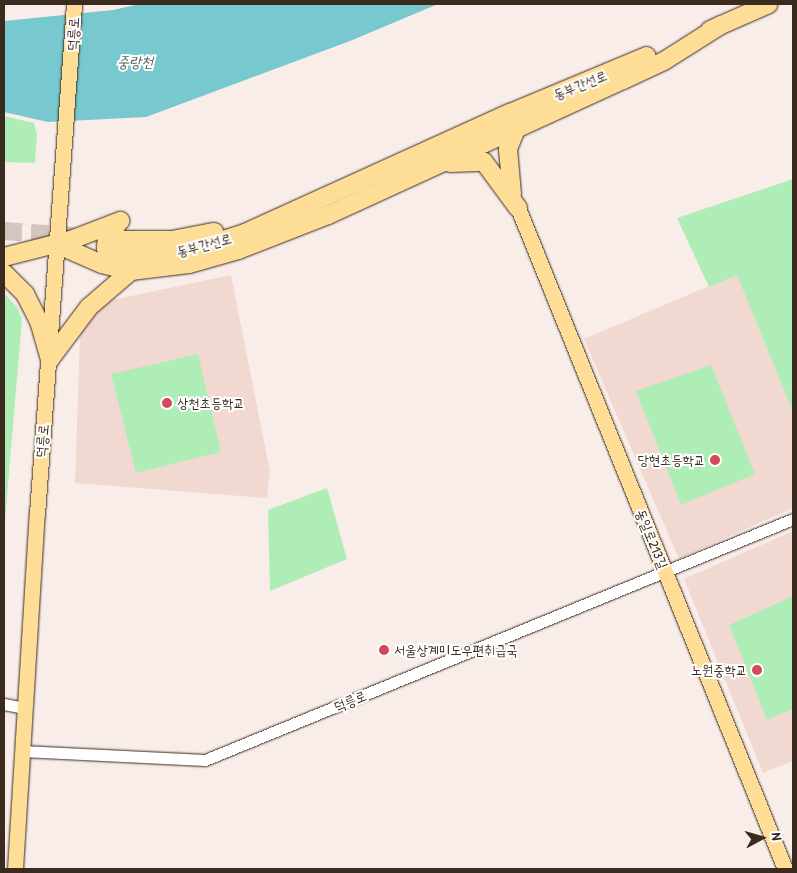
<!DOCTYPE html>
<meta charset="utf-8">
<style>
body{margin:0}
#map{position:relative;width:797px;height:873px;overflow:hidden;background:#f9edea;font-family:"Patrick Hand","Poor Story",sans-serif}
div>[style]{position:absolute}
.built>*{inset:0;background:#f1d8d1}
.green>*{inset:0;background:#aeeeb6}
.water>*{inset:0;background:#77c8cf}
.highway-tunnel>*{height:18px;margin-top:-9px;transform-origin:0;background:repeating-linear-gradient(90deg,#d3c6c1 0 18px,transparent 0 27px)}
.roads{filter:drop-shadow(0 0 1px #3b2a1e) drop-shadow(0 0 1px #3b2a1e)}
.minor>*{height:11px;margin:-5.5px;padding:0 5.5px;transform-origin:5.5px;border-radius:5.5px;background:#fff}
.major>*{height:15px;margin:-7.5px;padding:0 7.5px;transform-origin:7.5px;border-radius:7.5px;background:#fedd96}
.highway>*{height:18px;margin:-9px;padding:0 9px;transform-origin:9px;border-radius:9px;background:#fedd96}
.dots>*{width:14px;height:14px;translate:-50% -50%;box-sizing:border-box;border:2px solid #fff;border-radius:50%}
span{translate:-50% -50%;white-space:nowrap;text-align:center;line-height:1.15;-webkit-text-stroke:4px #fff;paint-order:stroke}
.street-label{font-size:14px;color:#3b2a1e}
.poi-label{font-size:14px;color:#3b2a1e}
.left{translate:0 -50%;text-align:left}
.right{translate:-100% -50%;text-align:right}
.water-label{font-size:15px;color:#50615c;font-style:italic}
.frame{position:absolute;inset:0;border:5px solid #3b2a1e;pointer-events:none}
.north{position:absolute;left:737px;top:813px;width:50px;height:50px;-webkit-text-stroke:4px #fff;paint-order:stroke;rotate:84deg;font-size:14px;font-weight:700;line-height:20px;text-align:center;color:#3b2a1e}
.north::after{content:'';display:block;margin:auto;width:18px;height:22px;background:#3b2a1e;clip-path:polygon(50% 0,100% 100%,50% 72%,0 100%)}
</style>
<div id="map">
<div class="built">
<div style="clip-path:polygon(737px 274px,793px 412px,793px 508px,679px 559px,584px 339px)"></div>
<div style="clip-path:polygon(231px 275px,270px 472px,267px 498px,75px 483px,80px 334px,95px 312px,112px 300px)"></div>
<div style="clip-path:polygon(793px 531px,793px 761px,763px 773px,684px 579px)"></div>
</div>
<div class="green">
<div style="clip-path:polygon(4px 116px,34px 123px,37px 135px,35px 163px,4px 162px)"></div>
<div style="clip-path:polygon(793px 179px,793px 412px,737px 275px,709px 287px,677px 218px)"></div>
<div style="clip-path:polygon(4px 293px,17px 307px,22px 319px,4px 533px)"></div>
<div style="clip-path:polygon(198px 354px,221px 452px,136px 473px,111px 374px)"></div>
<div style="clip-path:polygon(711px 365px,755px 474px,681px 505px,636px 391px)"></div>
<div style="clip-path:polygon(327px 488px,347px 559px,270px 591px,268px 510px)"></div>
<div style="clip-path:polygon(793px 596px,793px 709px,767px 720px,729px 625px)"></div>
</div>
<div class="water">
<div style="clip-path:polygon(140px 4px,438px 4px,350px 41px,146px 117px,48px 122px,4px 112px,4px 21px,113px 10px)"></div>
</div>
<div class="highway-tunnel">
<div style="left:4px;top:231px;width:69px;rotate:4.1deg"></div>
</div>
<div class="roads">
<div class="minor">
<div style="left:4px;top:704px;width:21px;rotate:11deg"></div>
<div style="left:22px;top:751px;width:183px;rotate:2.8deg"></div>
<div style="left:205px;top:760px;width:635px;rotate:-22.29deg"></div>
</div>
<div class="major">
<div style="left:518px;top:208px;width:713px;rotate:68deg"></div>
<div style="left:15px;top:869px;width:356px;rotate:-86.5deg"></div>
<div style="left:37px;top:514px;width:511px;rotate:-85.85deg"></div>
</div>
<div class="highway">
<div style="left:710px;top:30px;width:64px;rotate:-23.8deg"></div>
<div style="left:450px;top:163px;width:34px;rotate:-2deg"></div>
<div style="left:484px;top:162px;width:57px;rotate:53.5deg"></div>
<div style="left:512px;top:194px;width:45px;rotate:-95.1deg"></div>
<div style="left:508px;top:149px;width:24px;rotate:-68deg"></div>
<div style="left:117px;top:225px;width:15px;rotate:132deg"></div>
<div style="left:107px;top:236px;width:12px;rotate:95deg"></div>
<div style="left:106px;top:248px;width:13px;rotate:72deg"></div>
<div style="left:110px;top:260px;width:16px;rotate:30deg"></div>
<div style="left:118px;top:240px;width:54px"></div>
<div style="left:172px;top:240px;width:43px;rotate:-10.8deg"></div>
<div style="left:56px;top:244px;width:50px;rotate:23.5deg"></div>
<div style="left:102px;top:264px;width:30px;rotate:14deg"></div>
<div style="left:131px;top:271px;width:58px;rotate:-6.9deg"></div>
<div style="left:189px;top:264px;width:51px;rotate:-15.9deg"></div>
<div style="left:238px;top:250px;width:97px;rotate:-21.3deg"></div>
<div style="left:328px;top:215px;width:324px;rotate:-24.6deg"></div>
<div style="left:623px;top:80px;width:45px;rotate:-24.9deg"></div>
<div style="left:664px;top:61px;width:67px;rotate:-32.3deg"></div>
<div style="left:121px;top:253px;width:61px"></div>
<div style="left:182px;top:253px;width:66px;rotate:-17.6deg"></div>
<div style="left:245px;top:233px;width:291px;rotate:-24.4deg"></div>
<div style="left:510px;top:113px;width:148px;rotate:-22.6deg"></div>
<div style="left:4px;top:257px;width:69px;rotate:-14.2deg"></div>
<div style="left:71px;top:240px;width:53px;rotate:-21.2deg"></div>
<div style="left:4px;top:273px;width:30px;rotate:45deg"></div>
<div style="left:25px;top:294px;width:30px;rotate:63deg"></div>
<div style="left:39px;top:321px;width:40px;rotate:74deg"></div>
<div style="left:50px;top:359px;width:65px;rotate:-53.1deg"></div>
<div style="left:89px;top:307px;width:55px;rotate:-40.6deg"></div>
</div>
</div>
<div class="dots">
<div style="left:167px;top:403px;background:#d1495b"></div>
<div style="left:715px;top:460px;background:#d1495b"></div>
<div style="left:384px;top:650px;background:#d1495b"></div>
<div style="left:757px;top:670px;background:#d1495b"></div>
</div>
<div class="street-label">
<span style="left:73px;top:34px;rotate:-87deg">덕릉로</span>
<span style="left:580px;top:85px;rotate:-22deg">동부간선로</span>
<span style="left:204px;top:245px;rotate:-15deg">동부간선로</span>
<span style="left:42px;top:441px;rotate:-85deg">덕릉로</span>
<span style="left:652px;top:539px;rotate:68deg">동일로213길</span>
<span style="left:350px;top:701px;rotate:-22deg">덕릉로</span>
</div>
<div class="poi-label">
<span class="left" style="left:177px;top:403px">상천초등학교</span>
<span class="right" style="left:705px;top:460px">당현초등학교</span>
<span class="left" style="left:394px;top:650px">서울상계미도우편취급국</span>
<span class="right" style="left:747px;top:670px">노원중학교</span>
</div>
<div class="water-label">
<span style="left:135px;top:62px">중랑천</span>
</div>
<div class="frame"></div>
<div class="north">N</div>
</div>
